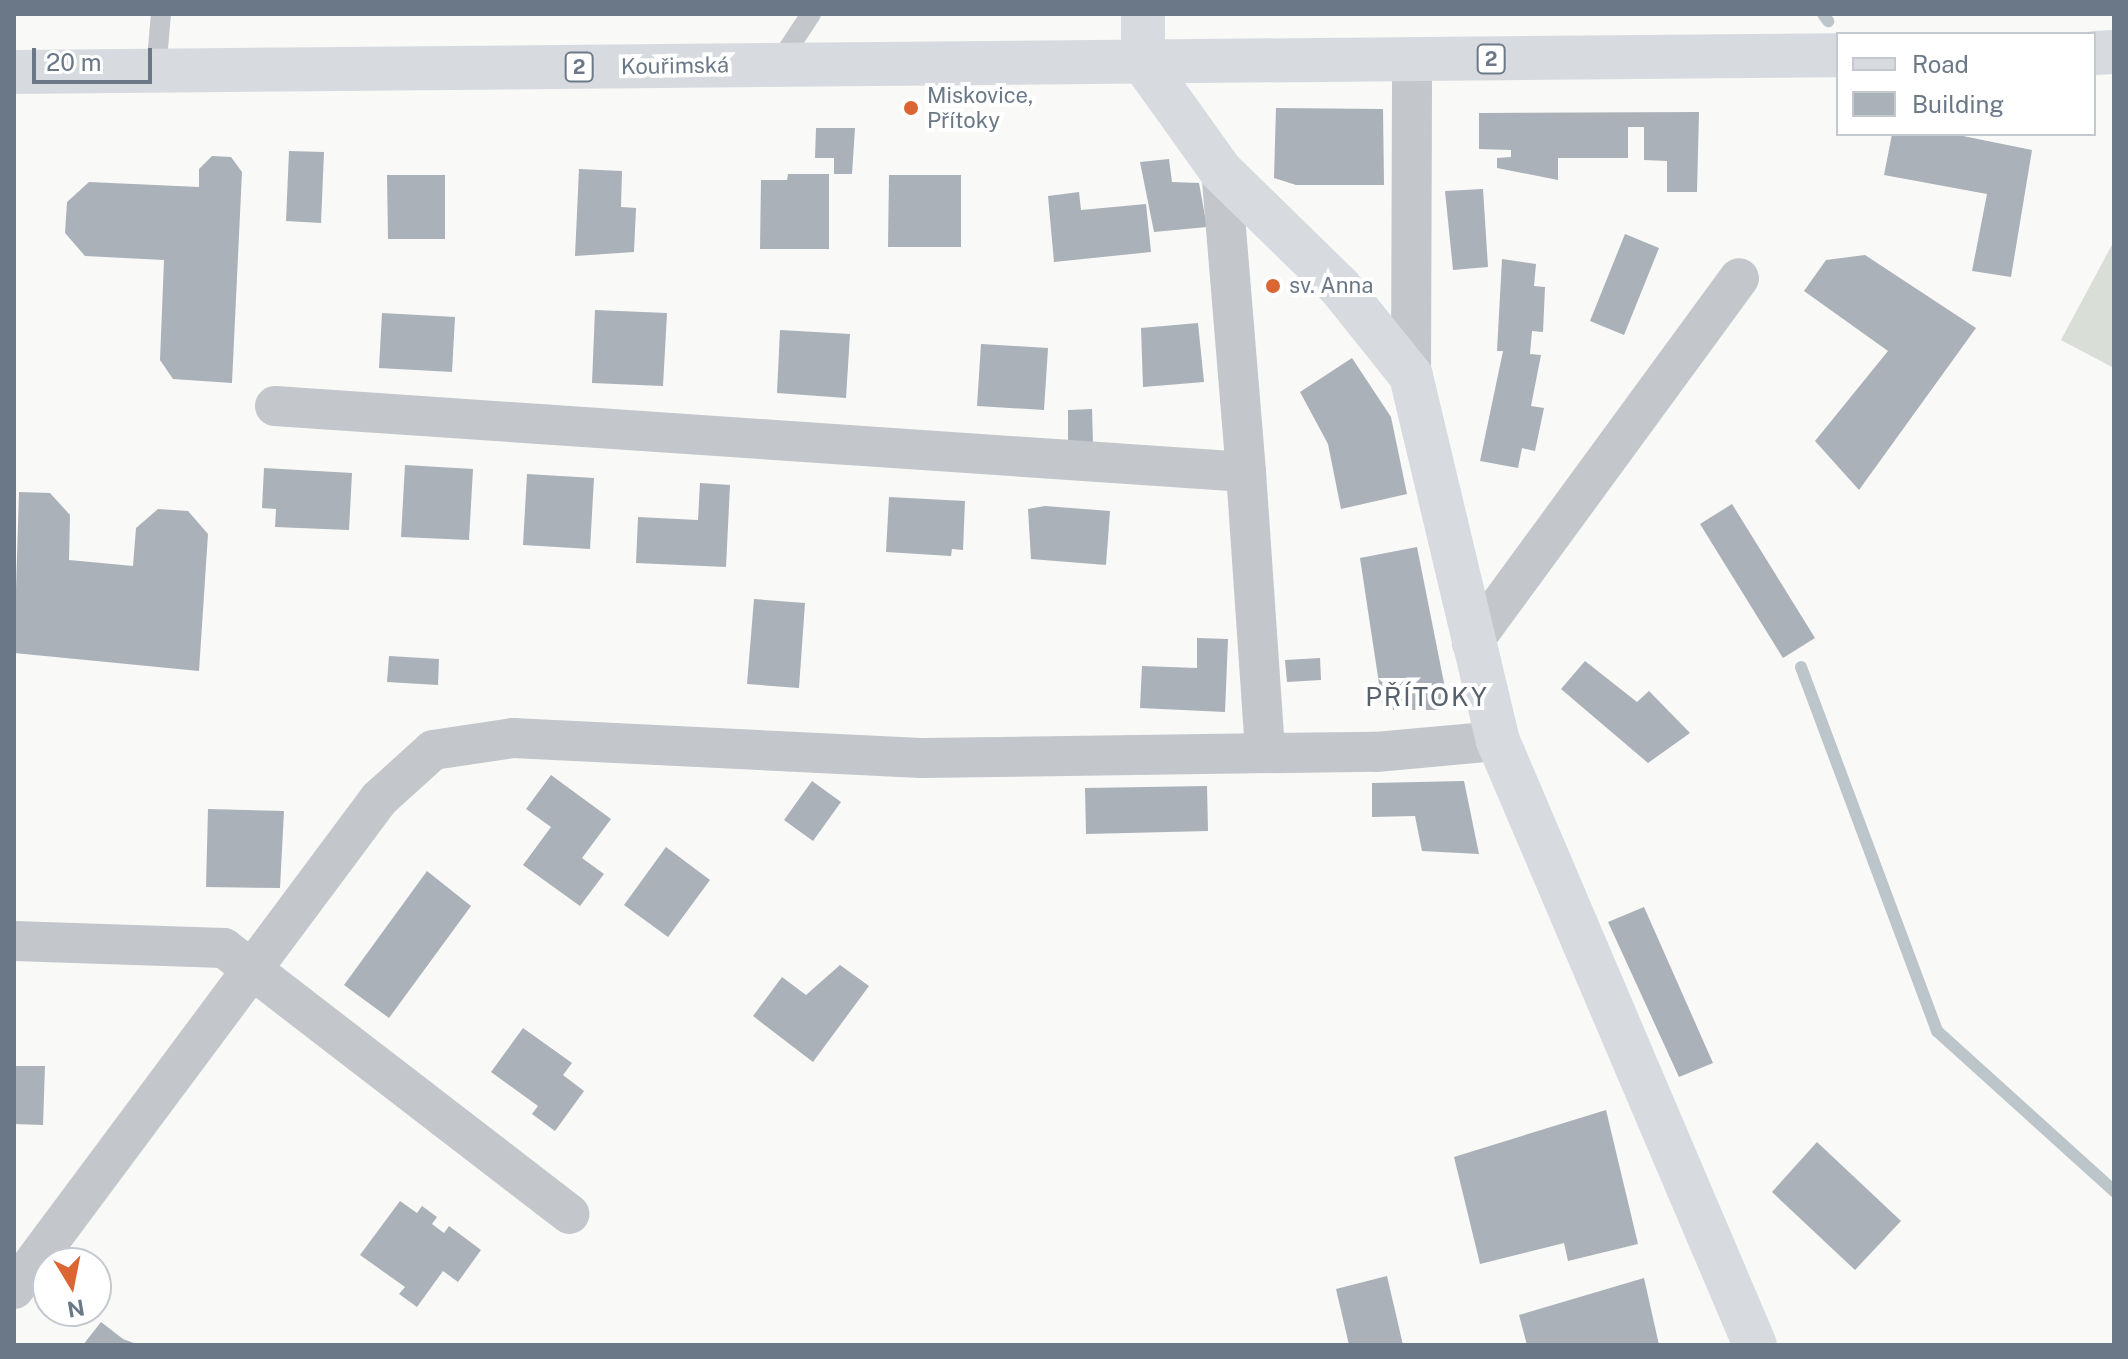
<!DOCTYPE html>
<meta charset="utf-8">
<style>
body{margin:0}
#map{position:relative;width:2128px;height:1359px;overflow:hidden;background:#f9f9f7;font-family:"Public Sans",sans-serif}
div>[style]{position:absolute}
.green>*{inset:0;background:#d9ded7}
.stream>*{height:12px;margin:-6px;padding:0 6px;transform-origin:6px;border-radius:6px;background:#bbc5ca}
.building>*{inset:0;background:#aab1b8}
.lane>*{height:20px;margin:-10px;padding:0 10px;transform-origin:10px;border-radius:10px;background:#c3c6ca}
.street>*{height:40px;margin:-20px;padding:0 20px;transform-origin:20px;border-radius:20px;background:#c3c6ca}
.secondary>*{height:44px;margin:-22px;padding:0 22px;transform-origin:22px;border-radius:22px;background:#d7dbdf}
.primary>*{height:44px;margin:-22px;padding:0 22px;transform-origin:22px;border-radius:22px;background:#d7dbdf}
.dots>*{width:22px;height:22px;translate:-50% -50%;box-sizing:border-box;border:4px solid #fff;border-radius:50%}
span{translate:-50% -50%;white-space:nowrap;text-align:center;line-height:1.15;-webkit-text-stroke:8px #fff;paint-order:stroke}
.shield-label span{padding:2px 6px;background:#fff;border:2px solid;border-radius:6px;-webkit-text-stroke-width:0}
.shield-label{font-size:20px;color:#6a7887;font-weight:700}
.street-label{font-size:22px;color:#6a7887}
.poi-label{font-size:22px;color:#6a7887}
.left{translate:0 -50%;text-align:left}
.quarter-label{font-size:26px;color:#57626c;letter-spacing:2px}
.frame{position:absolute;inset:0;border:16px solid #6a7887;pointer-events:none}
.legend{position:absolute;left:1836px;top:32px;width:260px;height:104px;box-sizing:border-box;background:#fff;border:2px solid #c3c9cf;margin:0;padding:10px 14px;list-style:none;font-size:24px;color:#6a7887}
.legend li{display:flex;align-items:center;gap:16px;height:40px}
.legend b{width:40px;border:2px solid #c3c9cf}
.north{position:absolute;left:32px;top:1247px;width:80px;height:80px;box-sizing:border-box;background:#fff;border:2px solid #c3c9cf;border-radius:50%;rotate:170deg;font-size:22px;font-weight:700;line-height:32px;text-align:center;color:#6a7887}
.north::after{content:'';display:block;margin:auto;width:28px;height:36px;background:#dc6534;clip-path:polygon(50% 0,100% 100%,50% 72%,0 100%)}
.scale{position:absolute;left:32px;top:48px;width:120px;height:36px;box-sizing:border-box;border:4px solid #6a7887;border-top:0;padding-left:10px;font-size:24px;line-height:28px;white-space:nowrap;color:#6a7887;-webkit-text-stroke:6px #fff;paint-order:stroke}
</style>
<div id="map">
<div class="green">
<div style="clip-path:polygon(2114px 241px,2114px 368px,2061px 340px)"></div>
</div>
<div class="stream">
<div style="left:1823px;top:14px;width:9px;rotate:54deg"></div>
<div style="left:1801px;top:667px;width:389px;rotate:69.5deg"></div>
<div style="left:1937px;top:1031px;width:239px;rotate:42.1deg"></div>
</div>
<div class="building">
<div style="clip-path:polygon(1276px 108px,1383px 109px,1384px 185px,1296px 185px,1274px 178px)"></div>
<div style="clip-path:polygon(1699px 112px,1697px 192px,1667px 192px,1667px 161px,1644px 160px,1644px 127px,1628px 127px,1628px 158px,1558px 158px,1558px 180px,1497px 168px,1497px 158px,1511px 157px,1511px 150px,1479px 149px,1479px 113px)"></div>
<div style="clip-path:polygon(816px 128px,855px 128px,852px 174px,834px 174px,834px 158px,815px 158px)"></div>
<div style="clip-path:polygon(1892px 134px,1953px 134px,2032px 150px,2011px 277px,1972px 271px,1987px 194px,1884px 175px)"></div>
<div style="clip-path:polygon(289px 151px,324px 152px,321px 223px,286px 221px)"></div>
<div style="clip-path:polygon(212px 156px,231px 157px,242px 172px,232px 383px,173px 379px,160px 360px,164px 260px,85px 256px,65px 233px,67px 202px,89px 182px,199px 187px,199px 169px)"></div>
<div style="clip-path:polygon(1169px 159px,1172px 182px,1199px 183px,1207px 227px,1154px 232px,1140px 162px)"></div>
<div style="clip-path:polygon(579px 169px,622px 171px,621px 207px,636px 208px,634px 252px,575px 256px)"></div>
<div style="clip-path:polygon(788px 174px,829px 174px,829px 249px,760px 249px,761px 180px,787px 180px)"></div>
<div style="clip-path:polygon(387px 175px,445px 175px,445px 239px,388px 239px)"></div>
<div style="clip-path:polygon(889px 175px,961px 175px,961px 247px,888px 247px)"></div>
<div style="clip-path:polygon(1483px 189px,1488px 267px,1453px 270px,1445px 191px)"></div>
<div style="clip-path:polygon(1079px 192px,1081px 210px,1146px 204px,1151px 252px,1054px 262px,1048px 196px)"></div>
<div style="clip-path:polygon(1625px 234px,1659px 248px,1624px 335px,1590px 321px)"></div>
<div style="clip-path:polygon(1865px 255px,1976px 328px,1859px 490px,1815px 441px,1888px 351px,1804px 291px,1826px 260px)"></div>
<div style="clip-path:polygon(1502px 259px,1536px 264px,1534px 286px,1545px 287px,1543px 332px,1532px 331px,1530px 354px,1541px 355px,1531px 406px,1544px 408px,1535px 451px,1522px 448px,1518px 468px,1480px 461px,1503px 351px,1497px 351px)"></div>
<div style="clip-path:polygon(595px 310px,667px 313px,663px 386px,592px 383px)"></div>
<div style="clip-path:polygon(382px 313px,455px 317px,452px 372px,379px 368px)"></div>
<div style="clip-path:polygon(1198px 323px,1204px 382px,1143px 387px,1141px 328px)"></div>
<div style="clip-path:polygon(780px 330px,850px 334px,846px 398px,777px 393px)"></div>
<div style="clip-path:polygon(981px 344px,1048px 348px,1044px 410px,977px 406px)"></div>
<div style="clip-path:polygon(1352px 358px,1391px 417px,1407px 494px,1341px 509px,1328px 444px,1300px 392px)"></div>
<div style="clip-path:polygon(1092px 409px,1093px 444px,1068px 443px,1068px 410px)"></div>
<div style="clip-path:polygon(405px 465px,473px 469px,469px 540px,401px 537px)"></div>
<div style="clip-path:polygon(264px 468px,352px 473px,349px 530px,275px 527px,276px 509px,262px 508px)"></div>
<div style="clip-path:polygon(527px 474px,594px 478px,590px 549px,523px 545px)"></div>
<div style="clip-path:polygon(700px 483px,730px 485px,726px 567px,636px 563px,638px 517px,698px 520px)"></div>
<div style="clip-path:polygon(19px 492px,50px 493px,70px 515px,69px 560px,133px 566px,136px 528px,158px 509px,188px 511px,208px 534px,199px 671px,14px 653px)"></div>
<div style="clip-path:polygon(889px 497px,965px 501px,963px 550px,952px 549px,951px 556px,886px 552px)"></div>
<div style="clip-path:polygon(1732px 504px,1815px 638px,1783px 658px,1700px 524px)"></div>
<div style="clip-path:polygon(1045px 506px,1110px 511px,1106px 565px,1031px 559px,1028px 509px)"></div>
<div style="clip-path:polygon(1417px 547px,1447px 698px,1438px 710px,1383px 710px,1360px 558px)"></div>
<div style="clip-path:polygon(754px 599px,805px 603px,799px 688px,747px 684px)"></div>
<div style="clip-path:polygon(1197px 638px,1228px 639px,1225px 712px,1140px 708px,1142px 666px,1197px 668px)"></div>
<div style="clip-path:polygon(389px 656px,439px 659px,438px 685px,387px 682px)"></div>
<div style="clip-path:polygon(1320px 658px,1321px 680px,1287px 682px,1285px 660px)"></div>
<div style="clip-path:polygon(1585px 661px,1637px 702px,1649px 691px,1690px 733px,1648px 763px,1561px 689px)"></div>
<div style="clip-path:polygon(551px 775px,611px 819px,582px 858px,604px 874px,580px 906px,523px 865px,551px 827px,526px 809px)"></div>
<div style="clip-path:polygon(812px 781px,841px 802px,813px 841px,784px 820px)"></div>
<div style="clip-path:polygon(1464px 781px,1479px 854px,1422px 851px,1415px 816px,1372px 817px,1372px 783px)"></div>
<div style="clip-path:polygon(1207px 786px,1208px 831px,1086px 834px,1085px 788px)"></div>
<div style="clip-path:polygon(208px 809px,284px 811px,280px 888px,206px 887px)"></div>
<div style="clip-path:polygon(666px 847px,710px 880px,668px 937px,624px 905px)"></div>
<div style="clip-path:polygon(427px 871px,471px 906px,389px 1018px,344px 985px)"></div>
<div style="clip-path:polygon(1644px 907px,1713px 1063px,1679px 1077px,1608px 922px)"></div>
<div style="clip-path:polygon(840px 965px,869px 986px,813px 1062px,753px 1016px,782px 977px,806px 995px)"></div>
<div style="clip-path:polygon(523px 1028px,572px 1063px,563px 1075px,584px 1091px,555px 1131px,532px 1114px,538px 1106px,491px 1072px)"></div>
<div style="clip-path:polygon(14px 1066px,45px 1066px,43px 1125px,14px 1124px)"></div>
<div style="clip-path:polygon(1606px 1110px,1638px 1244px,1568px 1261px,1564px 1243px,1480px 1264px,1454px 1157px)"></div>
<div style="clip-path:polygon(1817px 1142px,1901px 1221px,1855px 1270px,1772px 1192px)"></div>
<div style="clip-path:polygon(400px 1201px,417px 1213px,422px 1206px,437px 1217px,432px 1224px,444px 1233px,449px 1226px,481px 1250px,458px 1282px,443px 1271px,417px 1307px,399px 1294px,405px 1287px,360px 1255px)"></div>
<div style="clip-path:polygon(1387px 1276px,1403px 1345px,1349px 1345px,1336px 1289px)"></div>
<div style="clip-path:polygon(1644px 1278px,1659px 1345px,1527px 1345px,1519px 1315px)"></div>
<div style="clip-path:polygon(101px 1322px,123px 1339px,139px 1345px,83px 1345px)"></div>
</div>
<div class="lane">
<div style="left:778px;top:64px;width:60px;rotate:-56.6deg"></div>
<div style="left:156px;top:71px;width:57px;rotate:-85deg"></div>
</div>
<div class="street">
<div style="left:1411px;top:376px;width:317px;rotate:-89.8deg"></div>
<div style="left:275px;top:406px;width:973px;rotate:3.89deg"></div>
<div style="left:1246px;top:472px;width:302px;rotate:-94.7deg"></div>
<div style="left:1246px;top:472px;width:278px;rotate:86.1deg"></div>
<div style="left:1472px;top:643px;width:452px;rotate:-53.8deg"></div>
<div style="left:14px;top:941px;width:210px;rotate:1.9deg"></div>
<div style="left:224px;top:948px;width:436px;rotate:37.6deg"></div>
<div style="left:14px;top:1289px;width:611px;rotate:-53.32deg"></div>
<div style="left:379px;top:799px;width:73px;rotate:-42.2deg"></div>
<div style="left:433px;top:750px;width:81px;rotate:-8.5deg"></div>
<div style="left:513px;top:738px;width:408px;rotate:2.8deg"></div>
<div style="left:921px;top:758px;width:455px;rotate:-0.8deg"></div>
<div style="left:1376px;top:752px;width:122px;rotate:-5.2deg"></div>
</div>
<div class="secondary">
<div style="left:1143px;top:14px;width:48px;rotate:90deg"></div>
<div style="left:1143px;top:62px;width:134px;rotate:54.4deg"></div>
<div style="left:1221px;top:171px;width:165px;rotate:44.3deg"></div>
<div style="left:1339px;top:286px;width:115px;rotate:51.3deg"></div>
<div style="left:1411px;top:376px;width:375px;rotate:76.6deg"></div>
<div style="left:1498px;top:741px;width:656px;rotate:66.95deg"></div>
</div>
<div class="primary">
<div style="left:2094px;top:53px;width:20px;rotate:-3deg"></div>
<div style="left:14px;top:72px;width:1824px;rotate:-0.53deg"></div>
</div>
<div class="dots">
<div style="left:911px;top:108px;background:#dc6534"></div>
<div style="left:1273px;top:286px;background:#dc6534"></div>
</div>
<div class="shield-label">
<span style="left:1491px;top:59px">2</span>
<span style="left:579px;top:67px">2</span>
</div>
<div class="street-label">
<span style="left:675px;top:66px;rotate:-1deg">Kouřimská</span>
</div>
<div class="poi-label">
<span class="left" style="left:927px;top:108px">Miskovice,<br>Přítoky</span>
<span class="left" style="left:1289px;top:286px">sv. Anna</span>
</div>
<div class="quarter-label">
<span style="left:1427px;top:697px">PŘÍTOKY</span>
</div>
<div class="frame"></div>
<ul class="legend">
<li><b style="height:10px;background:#d7dbdf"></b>Road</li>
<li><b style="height:22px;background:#aab1b8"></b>Building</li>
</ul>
<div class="north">N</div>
<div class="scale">20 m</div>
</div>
